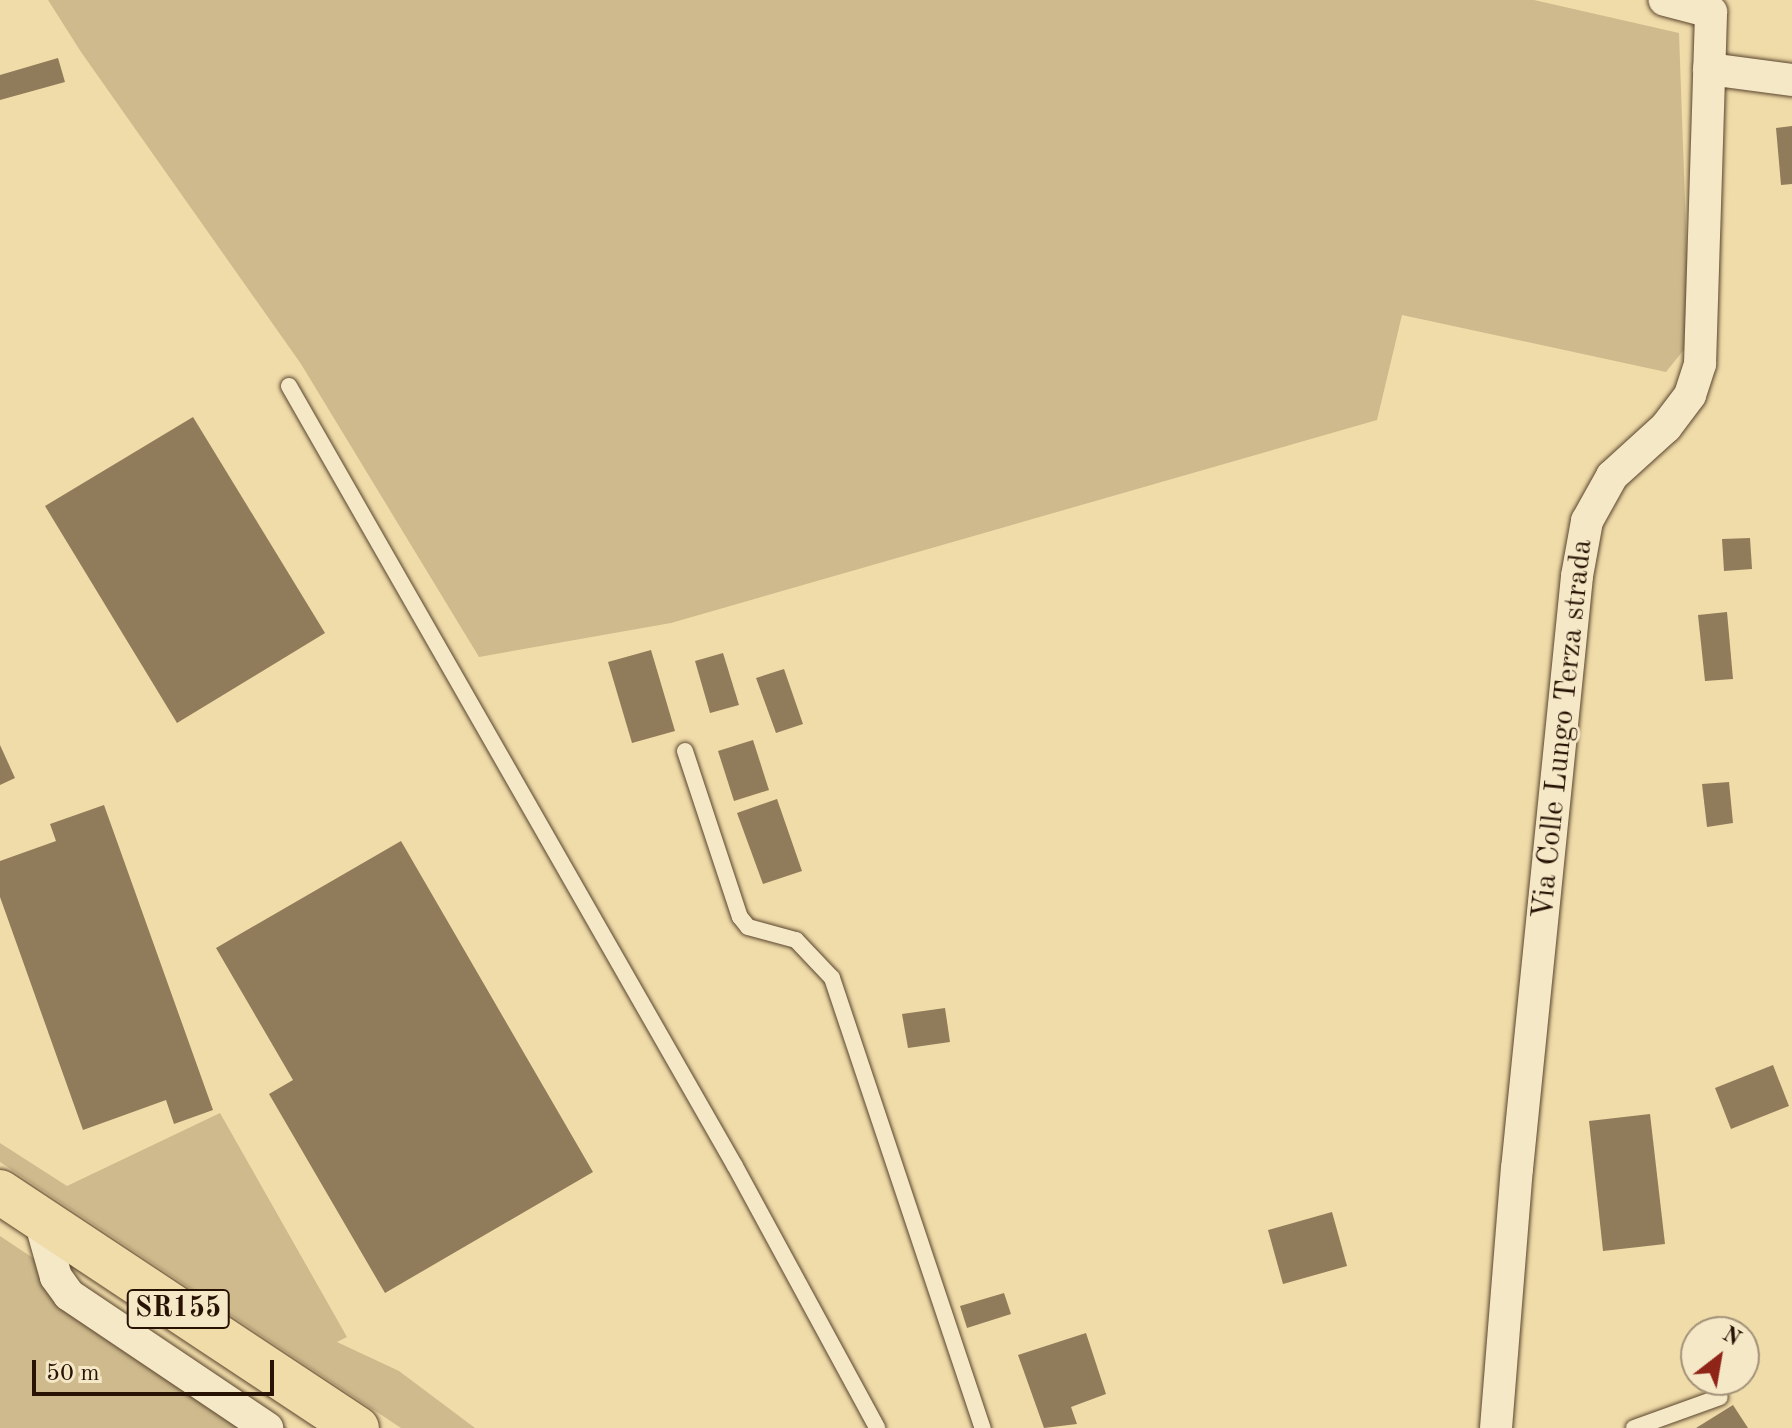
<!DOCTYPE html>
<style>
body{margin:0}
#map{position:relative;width:1792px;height:1428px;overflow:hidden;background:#f0dca9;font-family:"Old Standard TT",serif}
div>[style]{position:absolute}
.green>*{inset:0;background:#ceba8d}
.building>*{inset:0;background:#907b5a}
.roads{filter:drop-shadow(0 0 2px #59442d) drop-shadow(0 0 2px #59442d)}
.service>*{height:16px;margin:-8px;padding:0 8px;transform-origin:8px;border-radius:8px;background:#f5e8c7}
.minor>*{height:32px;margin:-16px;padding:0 16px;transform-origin:16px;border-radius:16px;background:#f5e8c7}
.primary>*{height:44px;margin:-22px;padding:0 22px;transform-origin:22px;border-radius:22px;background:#f0dca9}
span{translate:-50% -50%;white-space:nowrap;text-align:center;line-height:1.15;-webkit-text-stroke:6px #f5e8c7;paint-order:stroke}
.shield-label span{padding:2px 6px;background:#f5e8c7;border:2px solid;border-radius:6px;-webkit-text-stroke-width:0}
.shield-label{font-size:28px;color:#271204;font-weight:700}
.street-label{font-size:30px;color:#271204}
.north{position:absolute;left:1680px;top:1316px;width:80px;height:80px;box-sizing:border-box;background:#f5e8c7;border:2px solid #a39279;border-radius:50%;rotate:31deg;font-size:22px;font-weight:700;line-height:32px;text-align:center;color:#271204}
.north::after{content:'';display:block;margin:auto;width:28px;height:36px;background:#8f2418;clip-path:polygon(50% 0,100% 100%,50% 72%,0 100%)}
.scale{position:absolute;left:32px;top:1360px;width:242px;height:36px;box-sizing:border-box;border:4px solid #271204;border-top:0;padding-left:10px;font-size:24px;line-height:28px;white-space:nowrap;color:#271204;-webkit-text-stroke:6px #f5e8c7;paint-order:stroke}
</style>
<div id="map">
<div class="green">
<div style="clip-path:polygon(48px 0,1534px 0,1679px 33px,1690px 342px,1666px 372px,1402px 315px,1377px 420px,671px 623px,479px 657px,301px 364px,81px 52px)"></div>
<div style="clip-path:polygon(220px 1113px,347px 1337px,337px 1342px,399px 1371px,475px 1428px,401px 1428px,0 1162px,0 1143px,67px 1186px)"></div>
<div style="clip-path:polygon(0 1236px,288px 1428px,0 1428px)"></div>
</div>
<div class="building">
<div style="clip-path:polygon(58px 58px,65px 82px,0 100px,0 75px)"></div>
<div style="clip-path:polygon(1792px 126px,1792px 184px,1781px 185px,1776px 128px)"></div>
<div style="clip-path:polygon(193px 417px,325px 633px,177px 723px,45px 506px)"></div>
<div style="clip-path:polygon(1750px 538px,1752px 569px,1724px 571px,1722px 539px)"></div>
<div style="clip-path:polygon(1727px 612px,1733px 679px,1705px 681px,1698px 615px)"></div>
<div style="clip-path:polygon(651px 650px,675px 731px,632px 743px,608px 662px)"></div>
<div style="clip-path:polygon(723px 653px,739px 705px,710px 713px,695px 661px)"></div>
<div style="clip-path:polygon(784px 669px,803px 724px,776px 733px,756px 678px)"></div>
<div style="clip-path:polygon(753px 740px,769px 790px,734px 801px,718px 751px)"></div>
<div style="clip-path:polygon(0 745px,15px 778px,0 785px)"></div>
<div style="clip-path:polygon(1729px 782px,1733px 823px,1707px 827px,1702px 784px)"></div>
<div style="clip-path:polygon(777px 799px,802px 871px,763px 884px,737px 813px)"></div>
<div style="clip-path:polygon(104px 805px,213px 1110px,174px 1124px,166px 1100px,83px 1130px,0 897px,0 861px,56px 841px,50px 824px)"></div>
<div style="clip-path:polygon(401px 841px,593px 1172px,385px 1293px,269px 1094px,293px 1080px,216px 948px)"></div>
<div style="clip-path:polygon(945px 1008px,950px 1042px,908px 1048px,902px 1014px)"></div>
<div style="clip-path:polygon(1773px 1065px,1789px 1106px,1731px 1129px,1715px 1088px)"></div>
<div style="clip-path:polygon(1650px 1114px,1665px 1244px,1603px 1251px,1589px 1121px)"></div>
<div style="clip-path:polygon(1332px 1212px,1347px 1266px,1283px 1284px,1268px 1230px)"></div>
<div style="clip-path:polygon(1004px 1293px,1011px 1314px,967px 1328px,960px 1306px)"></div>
<div style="clip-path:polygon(1086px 1333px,1106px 1394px,1071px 1407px,1077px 1424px,1044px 1428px,1018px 1355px)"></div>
<div style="clip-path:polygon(1733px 1405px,1748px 1428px,1696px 1428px)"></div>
</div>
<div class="roads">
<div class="service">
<div style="left:289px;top:386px;width:899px;rotate:60.24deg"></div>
<div style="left:735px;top:1166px;width:298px;rotate:61.5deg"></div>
<div style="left:685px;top:751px;width:175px;rotate:71.7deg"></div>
<div style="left:740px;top:917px;width:13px;rotate:51deg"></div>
<div style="left:748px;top:927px;width:50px;rotate:15.2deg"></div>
<div style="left:796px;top:940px;width:52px;rotate:46.5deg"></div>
<div style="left:832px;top:978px;width:475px;rotate:71.5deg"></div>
<div style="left:1634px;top:1428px;width:91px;rotate:-19.8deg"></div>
</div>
<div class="minor">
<div style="left:1709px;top:69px;width:84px;rotate:7.5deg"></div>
<div style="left:39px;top:1217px;width:62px;rotate:74.2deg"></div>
<div style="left:56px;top:1277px;width:22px;rotate:54deg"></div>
<div style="left:69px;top:1295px;width:239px;rotate:33.9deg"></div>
<div style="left:1496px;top:1428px;width:260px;rotate:-85.4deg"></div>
<div style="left:1517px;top:1169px;width:596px;rotate:-84.22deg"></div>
<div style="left:1577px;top:576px;width:56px;rotate:-79.7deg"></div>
<div style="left:1587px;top:521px;width:51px;rotate:-60.9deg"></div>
<div style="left:1612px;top:476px;width:73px;rotate:-42.2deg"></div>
<div style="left:1666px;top:427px;width:40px;rotate:-53deg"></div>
<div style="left:1690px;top:395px;width:33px;rotate:-72deg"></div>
<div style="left:1700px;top:364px;width:352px;rotate:-88.2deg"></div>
<div style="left:1711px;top:12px;width:48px;rotate:-165.4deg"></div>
</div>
<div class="primary">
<div style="left:0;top:1192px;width:428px;rotate:33.5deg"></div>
</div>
</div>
<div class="shield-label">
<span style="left:178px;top:1309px">SR155</span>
</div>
<div class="street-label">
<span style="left:1563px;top:729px;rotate:-84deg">Via Colle Lungo Terza strada</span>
</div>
<div class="north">N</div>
<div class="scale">50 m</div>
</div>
